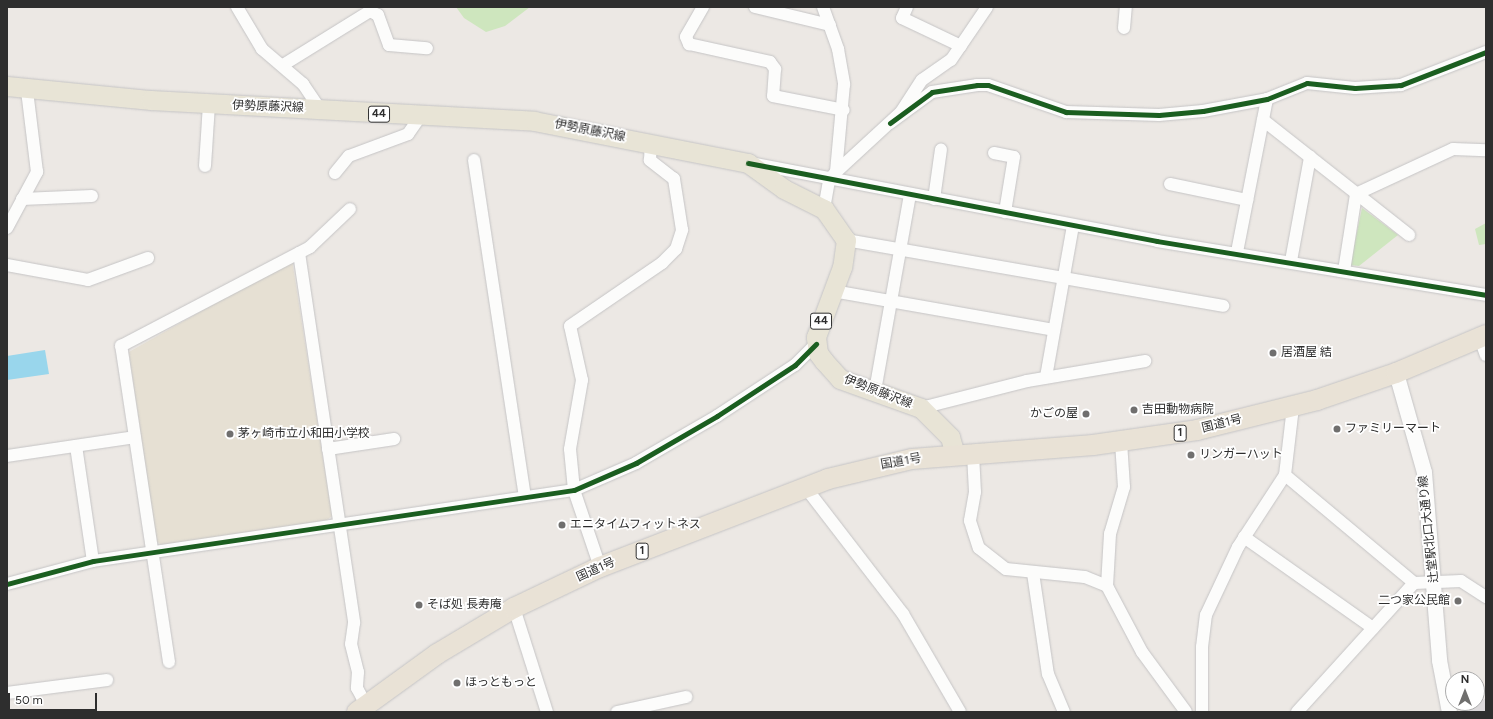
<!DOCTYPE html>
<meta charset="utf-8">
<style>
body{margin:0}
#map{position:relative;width:1493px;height:719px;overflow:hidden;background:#ece8e4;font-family:Figtree,"Noto Sans JP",sans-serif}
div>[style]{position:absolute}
.industrial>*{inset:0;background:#dcd9db}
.education>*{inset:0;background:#e6e0d3}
.green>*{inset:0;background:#cee6be}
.water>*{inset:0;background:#99d6ec}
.roads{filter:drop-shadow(0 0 1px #c5c4c5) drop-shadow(0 0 1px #c5c4c5)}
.minor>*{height:12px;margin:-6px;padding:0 6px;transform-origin:6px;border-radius:6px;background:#fcfcfb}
.tertiary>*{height:15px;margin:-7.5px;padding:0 7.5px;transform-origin:7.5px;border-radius:7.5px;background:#fcfcfb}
.primary>*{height:19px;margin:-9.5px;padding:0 9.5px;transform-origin:9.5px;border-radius:9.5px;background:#e8e4d6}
.trunk>*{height:20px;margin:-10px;padding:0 10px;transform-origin:10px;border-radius:10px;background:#e9e2d6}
.cycleway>*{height:5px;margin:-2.5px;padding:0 2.5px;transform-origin:2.5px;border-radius:2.5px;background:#1b5e20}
.dots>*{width:11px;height:11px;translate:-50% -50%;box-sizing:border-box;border:2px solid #fff;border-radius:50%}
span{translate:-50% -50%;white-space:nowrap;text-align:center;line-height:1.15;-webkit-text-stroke:3.5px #fff;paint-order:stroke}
.shield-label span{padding:1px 3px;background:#fff;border:1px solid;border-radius:3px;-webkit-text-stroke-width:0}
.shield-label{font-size:11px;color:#2e2e2e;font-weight:700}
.street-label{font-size:12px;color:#2e2e2e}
.poi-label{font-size:12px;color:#2e2e2e}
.left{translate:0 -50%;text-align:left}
.right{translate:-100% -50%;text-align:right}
.frame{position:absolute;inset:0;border:8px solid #2e2e2e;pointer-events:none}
.north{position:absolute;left:1445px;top:671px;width:40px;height:40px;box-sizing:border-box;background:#fff;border:1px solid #ababab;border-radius:50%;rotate:0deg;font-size:11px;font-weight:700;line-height:16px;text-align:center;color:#2e2e2e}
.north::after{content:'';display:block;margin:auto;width:14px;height:18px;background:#706f6e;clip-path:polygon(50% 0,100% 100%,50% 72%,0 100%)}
.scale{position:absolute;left:8px;top:693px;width:89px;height:18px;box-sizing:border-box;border:2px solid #2e2e2e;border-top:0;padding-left:5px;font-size:12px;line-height:14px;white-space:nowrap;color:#2e2e2e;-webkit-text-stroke:3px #fff;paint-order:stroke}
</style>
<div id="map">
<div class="industrial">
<div style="clip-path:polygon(1486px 698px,1486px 712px,1468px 712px,1470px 708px)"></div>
</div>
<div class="education">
<div style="clip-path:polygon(292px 260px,332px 516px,327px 520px,162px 545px,156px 541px,129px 352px)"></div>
</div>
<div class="green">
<div style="clip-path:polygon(456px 7px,530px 7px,505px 26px,486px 32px,464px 18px)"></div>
<div style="clip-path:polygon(1362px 208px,1398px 235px,1359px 266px,1350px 265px)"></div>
<div style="clip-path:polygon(1486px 223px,1486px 244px,1479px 245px,1475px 229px)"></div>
</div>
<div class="water">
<div style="clip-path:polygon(45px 350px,49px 374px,7px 380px,7px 356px)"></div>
</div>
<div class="roads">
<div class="minor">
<div style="left:237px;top:7px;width:49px;rotate:59.2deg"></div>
<div style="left:262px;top:49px;width:54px;rotate:40.5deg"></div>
<div style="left:303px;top:84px;width:30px;rotate:56deg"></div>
<div style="left:703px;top:7px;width:34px;rotate:120deg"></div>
<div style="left:686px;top:37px;width:8px;rotate:67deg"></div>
<div style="left:689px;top:44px;width:83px;rotate:12.5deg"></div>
<div style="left:770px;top:62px;width:9px;rotate:54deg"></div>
<div style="left:775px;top:69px;width:27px;rotate:94deg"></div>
<div style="left:773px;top:96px;width:72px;rotate:11.2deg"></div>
<div style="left:755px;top:7px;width:77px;rotate:13.5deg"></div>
<div style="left:823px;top:7px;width:45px;rotate:70.3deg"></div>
<div style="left:838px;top:49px;width:36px;rotate:80deg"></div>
<div style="left:844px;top:84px;width:88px;rotate:95.2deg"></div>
<div style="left:907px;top:7px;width:12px;rotate:114deg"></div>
<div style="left:902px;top:18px;width:65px;rotate:25.4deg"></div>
<div style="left:1124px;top:28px;width:21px;rotate:-85deg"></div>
<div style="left:283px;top:65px;width:102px;rotate:-31.8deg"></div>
<div style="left:370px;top:11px;width:9px;rotate:27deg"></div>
<div style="left:378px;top:15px;width:32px;rotate:70deg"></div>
<div style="left:389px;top:45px;width:38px;rotate:5deg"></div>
<div style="left:1263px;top:120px;width:186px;rotate:38.2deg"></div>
<div style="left:890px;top:123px;width:52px;rotate:-36.4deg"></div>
<div style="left:932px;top:92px;width:46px;rotate:-8.8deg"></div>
<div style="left:977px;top:85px;width:11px"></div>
<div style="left:988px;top:85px;width:83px;rotate:19.1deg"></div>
<div style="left:1066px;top:112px;width:93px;rotate:1.8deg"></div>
<div style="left:1159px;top:115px;width:44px;rotate:-5.2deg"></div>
<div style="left:1203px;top:111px;width:65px;rotate:-10.6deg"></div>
<div style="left:1267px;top:99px;width:43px;rotate:-21.8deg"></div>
<div style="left:1307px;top:83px;width:48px;rotate:5.9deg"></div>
<div style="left:1355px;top:88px;width:46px;rotate:-3.7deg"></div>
<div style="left:1401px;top:85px;width:91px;rotate:-21.2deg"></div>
<div style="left:994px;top:153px;width:20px;rotate:11deg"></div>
<div style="left:1014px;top:157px;width:56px;rotate:99.3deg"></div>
<div style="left:474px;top:160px;width:340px;rotate:81.4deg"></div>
<div style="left:755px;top:164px;width:409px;rotate:10.8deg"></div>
<div style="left:1157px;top:241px;width:333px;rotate:9.3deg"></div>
<div style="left:205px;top:166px;width:62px;rotate:-86.3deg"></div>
<div style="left:335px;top:173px;width:22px;rotate:-51deg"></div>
<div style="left:349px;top:156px;width:63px;rotate:-20.4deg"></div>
<div style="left:408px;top:134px;width:24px;rotate:-55deg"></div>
<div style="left:1170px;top:184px;width:79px;rotate:11.7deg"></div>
<div style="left:22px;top:199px;width:70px;rotate:-2.5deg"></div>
<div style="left:934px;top:199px;width:50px;rotate:-82deg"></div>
<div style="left:824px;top:209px;width:29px;rotate:-80deg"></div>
<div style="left:829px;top:180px;width:11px;rotate:-49deg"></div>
<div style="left:836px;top:172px;width:88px;rotate:-42.7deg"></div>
<div style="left:901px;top:112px;width:38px;rotate:-57deg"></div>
<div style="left:922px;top:80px;width:35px;rotate:-35deg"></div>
<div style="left:951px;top:60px;width:64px;rotate:-55.8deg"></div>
<div style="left:7px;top:228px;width:64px;rotate:-61.8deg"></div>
<div style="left:37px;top:172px;width:83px;rotate:-97deg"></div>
<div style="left:846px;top:240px;width:383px;rotate:9.9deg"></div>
<div style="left:1237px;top:252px;width:156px;rotate:-78.9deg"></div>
<div style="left:299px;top:253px;width:374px;rotate:81.5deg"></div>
<div style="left:354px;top:623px;width:21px;rotate:98deg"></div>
<div style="left:351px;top:644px;width:29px;rotate:76deg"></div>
<div style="left:358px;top:672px;width:16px;rotate:94deg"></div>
<div style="left:357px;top:688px;width:26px;rotate:62deg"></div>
<div style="left:1291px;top:261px;width:106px;rotate:-79.6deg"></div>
<div style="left:7px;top:265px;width:82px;rotate:10.5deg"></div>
<div style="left:88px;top:280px;width:64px;rotate:-20.1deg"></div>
<div style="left:1344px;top:271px;width:78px;rotate:-81.1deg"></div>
<div style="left:1356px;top:194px;width:107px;rotate:-24.9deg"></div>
<div style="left:1453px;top:149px;width:33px;rotate:2deg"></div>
<div style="left:833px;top:291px;width:224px;rotate:10deg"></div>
<div style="left:1480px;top:338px;width:18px;rotate:71deg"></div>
<div style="left:1046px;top:377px;width:154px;rotate:-79.9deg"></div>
<div style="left:875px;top:391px;width:200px;rotate:-79.9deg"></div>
<div style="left:921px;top:408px;width:109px;rotate:-14.3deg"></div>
<div style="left:1027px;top:381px;width:120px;rotate:-9.6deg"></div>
<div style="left:1121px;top:442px;width:45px;rotate:86.2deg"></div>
<div style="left:1124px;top:487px;width:49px;rotate:106.6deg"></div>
<div style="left:1110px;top:534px;width:52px;rotate:93.3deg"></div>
<div style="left:1107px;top:586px;width:75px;rotate:62.1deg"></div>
<div style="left:1142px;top:652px;width:74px;rotate:53.7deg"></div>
<div style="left:76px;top:446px;width:116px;rotate:81.6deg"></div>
<div style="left:328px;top:449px;width:67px;rotate:-8.6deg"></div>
<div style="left:973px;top:454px;width:38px;rotate:87deg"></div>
<div style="left:975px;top:492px;width:29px;rotate:100deg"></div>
<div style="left:970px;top:521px;width:28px;rotate:72deg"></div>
<div style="left:979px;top:548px;width:34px;rotate:38deg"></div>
<div style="left:1006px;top:569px;width:79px;rotate:5.8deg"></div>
<div style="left:1085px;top:577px;width:24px;rotate:22deg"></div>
<div style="left:7px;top:456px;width:129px;rotate:-8.4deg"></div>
<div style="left:1285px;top:475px;width:168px;rotate:39.9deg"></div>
<div style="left:1414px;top:583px;width:47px;rotate:-2.4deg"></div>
<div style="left:1461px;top:581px;width:30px;rotate:33deg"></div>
<div style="left:806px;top:488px;width:159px;rotate:52.4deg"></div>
<div style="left:903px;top:614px;width:113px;rotate:59.8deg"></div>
<div style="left:1244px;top:537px;width:158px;rotate:35.2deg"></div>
<div style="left:600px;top:567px;width:81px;rotate:-108.7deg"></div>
<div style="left:574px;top:490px;width:41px;rotate:-95.6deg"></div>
<div style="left:570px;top:449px;width:70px;rotate:-80.1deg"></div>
<div style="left:582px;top:380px;width:55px;rotate:-102.5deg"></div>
<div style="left:570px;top:326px;width:112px;rotate:-34.4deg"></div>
<div style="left:662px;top:263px;width:20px;rotate:-45deg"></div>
<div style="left:676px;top:249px;width:20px;rotate:-72deg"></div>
<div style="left:682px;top:230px;width:52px;rotate:-98.9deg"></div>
<div style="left:674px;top:179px;width:31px;rotate:-142deg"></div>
<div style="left:650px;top:160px;width:17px;rotate:-87deg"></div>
<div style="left:1033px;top:573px;width:102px;rotate:81.6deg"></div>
<div style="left:1048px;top:674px;width:41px;rotate:67.2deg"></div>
<div style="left:7px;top:584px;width:89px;rotate:-15deg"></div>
<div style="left:93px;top:561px;width:486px;rotate:-8.4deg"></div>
<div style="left:574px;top:490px;width:68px;rotate:-23.5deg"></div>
<div style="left:636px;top:463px;width:94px;rotate:-30.1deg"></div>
<div style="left:717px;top:416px;width:93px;rotate:-33.2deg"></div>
<div style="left:795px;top:365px;width:30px;rotate:-45deg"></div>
<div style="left:514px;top:608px;width:109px;rotate:72.4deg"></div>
<div style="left:169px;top:662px;width:320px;rotate:-98.6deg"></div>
<div style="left:121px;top:346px;width:213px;rotate:-27.6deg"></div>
<div style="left:310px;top:247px;width:55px;rotate:-43.5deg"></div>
<div style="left:7px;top:693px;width:101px;rotate:-7.4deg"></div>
<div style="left:617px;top:712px;width:71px;rotate:-12.3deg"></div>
<div style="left:1202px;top:712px;width:65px;rotate:-90deg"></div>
<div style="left:1202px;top:647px;width:32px;rotate:-83deg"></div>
<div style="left:1206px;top:615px;width:75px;rotate:-64.8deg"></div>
<div style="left:1238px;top:547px;width:86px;rotate:-56.9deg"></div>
<div style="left:1285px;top:475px;width:68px;rotate:-83.3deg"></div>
<div style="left:1297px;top:712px;width:174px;rotate:-47.8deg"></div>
</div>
<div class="tertiary">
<div style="left:1396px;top:373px;width:103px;rotate:74.2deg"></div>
<div style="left:1424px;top:472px;width:189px;rotate:85.4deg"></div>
<div style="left:1439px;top:660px;width:53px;rotate:79.1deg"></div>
</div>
<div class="primary">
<div style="left:7px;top:86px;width:145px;rotate:5.6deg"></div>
<div style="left:151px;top:100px;width:384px;rotate:3.1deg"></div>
<div style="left:534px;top:121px;width:218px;rotate:11.1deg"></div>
<div style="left:748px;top:163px;width:44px;rotate:35.8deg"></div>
<div style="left:784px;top:189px;width:45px;rotate:26.6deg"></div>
<div style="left:824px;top:209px;width:38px;rotate:55deg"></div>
<div style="left:846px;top:240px;width:27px;rotate:98deg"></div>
<div style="left:842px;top:267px;width:75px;rotate:110.4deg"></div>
<div style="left:816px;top:337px;width:16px;rotate:83deg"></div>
<div style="left:818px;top:353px;width:10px;rotate:53deg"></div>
<div style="left:824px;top:361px;width:24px;rotate:48deg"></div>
<div style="left:840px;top:379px;width:86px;rotate:19.7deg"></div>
<div style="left:921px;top:408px;width:41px;rotate:45deg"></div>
<div style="left:950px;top:437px;width:18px;rotate:74deg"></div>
</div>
<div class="trunk">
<div style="left:357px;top:712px;width:99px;rotate:-35.9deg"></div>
<div style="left:437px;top:654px;width:90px;rotate:-30.9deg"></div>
<div style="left:514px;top:608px;width:95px;rotate:-25.5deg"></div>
<div style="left:600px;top:567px;width:244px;rotate:-21.1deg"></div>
<div style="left:828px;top:479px;width:86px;rotate:-13.4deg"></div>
<div style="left:912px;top:459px;width:182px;rotate:-4.4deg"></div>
<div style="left:1093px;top:445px;width:105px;rotate:-8.2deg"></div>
<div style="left:1197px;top:430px;width:124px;rotate:-14deg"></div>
<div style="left:1317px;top:400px;width:83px;rotate:-18.9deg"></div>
<div style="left:1396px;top:373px;width:98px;rotate:-22.9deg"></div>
</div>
</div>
<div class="cycleway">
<div style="left:890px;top:123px;width:52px;rotate:-36.4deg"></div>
<div style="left:932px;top:92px;width:46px;rotate:-8.8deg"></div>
<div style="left:977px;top:85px;width:11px"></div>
<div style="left:988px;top:85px;width:83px;rotate:19.1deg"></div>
<div style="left:1066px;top:112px;width:93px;rotate:1.8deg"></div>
<div style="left:1159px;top:115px;width:44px;rotate:-5.2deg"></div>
<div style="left:1203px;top:111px;width:65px;rotate:-10.6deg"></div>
<div style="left:1267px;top:99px;width:43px;rotate:-21.8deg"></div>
<div style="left:1307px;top:83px;width:48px;rotate:5.9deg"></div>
<div style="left:1355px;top:88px;width:46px;rotate:-3.7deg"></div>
<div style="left:1401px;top:85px;width:91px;rotate:-21.2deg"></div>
<div style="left:748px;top:163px;width:416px;rotate:10.8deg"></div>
<div style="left:1157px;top:241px;width:333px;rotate:9.3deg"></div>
<div style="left:7px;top:584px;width:89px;rotate:-15deg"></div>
<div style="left:93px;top:561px;width:486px;rotate:-8.4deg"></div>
<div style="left:574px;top:490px;width:68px;rotate:-23.5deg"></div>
<div style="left:636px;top:463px;width:94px;rotate:-30.1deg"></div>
<div style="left:717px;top:416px;width:93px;rotate:-33.2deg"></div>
<div style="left:795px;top:365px;width:30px;rotate:-45deg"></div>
</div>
<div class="dots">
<div style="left:1273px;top:353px;background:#706f6e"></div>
<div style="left:1134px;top:410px;background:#706f6e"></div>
<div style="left:1086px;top:414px;background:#706f6e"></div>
<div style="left:1337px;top:429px;background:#706f6e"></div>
<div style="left:230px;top:434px;background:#706f6e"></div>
<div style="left:1191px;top:455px;background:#706f6e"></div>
<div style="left:562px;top:525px;background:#706f6e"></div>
<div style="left:1458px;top:601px;background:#706f6e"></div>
<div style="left:419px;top:605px;background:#706f6e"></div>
<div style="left:457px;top:683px;background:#706f6e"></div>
</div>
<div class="shield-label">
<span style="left:379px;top:114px">44</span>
<span style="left:821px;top:321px">44</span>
<span style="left:1180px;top:433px">1</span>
<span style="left:642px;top:551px">1</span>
</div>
<div class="street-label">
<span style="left:268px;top:107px;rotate:2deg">伊勢原藤沢線</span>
<span style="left:590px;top:131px;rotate:11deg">伊勢原藤沢線</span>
<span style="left:878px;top:392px;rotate:21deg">伊勢原藤沢線</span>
<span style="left:1222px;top:424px;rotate:-14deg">国道1号</span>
<span style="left:901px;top:462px;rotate:-10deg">国道1号</span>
<span style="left:1429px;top:529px;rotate:-96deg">辻堂駅北口大通り線</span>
<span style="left:596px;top:570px;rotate:-24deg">国道1号</span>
</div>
<div class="poi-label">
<span class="left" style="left:1281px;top:353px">居酒屋 結</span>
<span class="left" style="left:1142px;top:410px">吉田動物病院</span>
<span class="right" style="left:1078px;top:414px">かごの屋</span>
<span class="left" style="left:1345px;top:429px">ファミリーマート</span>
<span class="left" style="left:238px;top:434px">茅ヶ崎市立小和田小学校</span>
<span class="left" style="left:1199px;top:455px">リンガーハット</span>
<span class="left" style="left:570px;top:525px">エニタイムフィットネス</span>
<span class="right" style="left:1450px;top:601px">二つ家公民館</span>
<span class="left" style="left:427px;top:605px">そば処 長寿庵</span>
<span class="left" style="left:465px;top:683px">ほっともっと</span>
</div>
<div class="frame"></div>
<div class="north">N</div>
<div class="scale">50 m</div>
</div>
